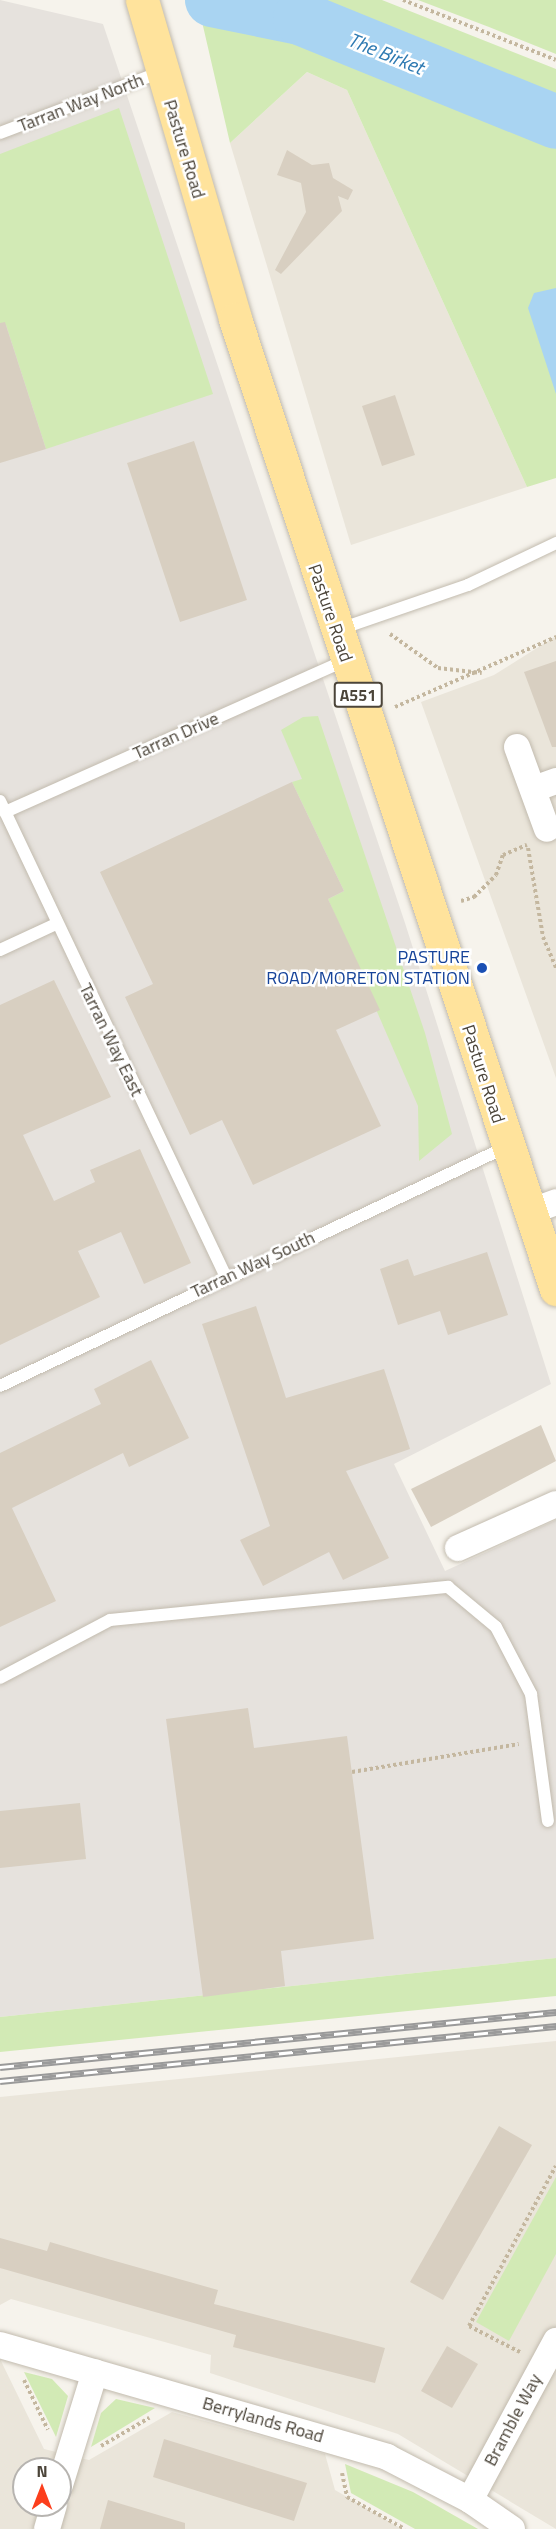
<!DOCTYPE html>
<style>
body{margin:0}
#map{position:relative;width:556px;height:2529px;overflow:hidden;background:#f6f3ec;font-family:"Titillium Web",sans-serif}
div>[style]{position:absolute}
.residential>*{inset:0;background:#eae5da}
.industrial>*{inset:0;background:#e6e2dd}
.green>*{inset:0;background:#d2eab5}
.water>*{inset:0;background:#a9d4f2}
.river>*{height:54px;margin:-27px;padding:0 27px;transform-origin:27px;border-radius:27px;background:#a9d4f2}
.building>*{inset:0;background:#d8cfc1}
.path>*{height:4px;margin-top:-2px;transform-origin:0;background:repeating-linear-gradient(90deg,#c4b79f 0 3px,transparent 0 6px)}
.roads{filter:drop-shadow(0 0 2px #c2bbae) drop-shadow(0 0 2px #c2bbae)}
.lane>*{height:12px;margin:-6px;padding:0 6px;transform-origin:6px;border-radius:6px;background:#fff}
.street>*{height:26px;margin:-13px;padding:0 13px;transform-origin:13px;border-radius:13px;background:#fff}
.primary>*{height:33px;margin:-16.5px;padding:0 16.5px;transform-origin:16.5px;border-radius:16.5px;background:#ffe39c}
.rail>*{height:7px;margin-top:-3.5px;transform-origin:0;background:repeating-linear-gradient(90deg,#fff 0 14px,#9a9a9a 0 28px);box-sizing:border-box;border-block:2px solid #9a9a9a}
.dots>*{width:16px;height:16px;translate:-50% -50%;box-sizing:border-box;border:3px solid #fff;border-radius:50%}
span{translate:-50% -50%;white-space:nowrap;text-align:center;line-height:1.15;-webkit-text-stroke:5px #fff;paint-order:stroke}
.shield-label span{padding:2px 4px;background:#fff;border:2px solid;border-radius:4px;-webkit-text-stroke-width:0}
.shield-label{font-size:16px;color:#4b4439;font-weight:700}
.street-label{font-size:18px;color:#4b4439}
.transit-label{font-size:18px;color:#164399}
.right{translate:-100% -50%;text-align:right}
.water-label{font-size:20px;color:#2e7ab2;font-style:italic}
.north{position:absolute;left:12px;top:2457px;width:60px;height:60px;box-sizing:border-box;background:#fff;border:2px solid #b7b4b0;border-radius:50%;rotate:0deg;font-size:16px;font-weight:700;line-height:24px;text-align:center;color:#4b4439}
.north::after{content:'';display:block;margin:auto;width:21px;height:27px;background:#fc3f1d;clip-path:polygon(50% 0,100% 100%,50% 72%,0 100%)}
</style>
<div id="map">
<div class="residential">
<div style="clip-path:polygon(307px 72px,347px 90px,527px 487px,351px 545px,230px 143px)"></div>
<div style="clip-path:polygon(556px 636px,556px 1078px,421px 702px,494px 675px)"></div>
<div style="clip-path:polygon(556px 2041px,556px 2529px,398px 2434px,210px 2373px,211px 2355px,11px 2299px,0 2305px,0 2097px)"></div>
<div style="clip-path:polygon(evenodd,0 2359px,44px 2449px,89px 2460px,172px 2412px,325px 2454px,335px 2490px,402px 2529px,0 2529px,0 2359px,24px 2469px,60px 2469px,60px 2505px,24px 2505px,24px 2469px)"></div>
</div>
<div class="industrial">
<div style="clip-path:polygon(0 0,103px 24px,405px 923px,551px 1384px,394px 1464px,445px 1571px,556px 1520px,556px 1958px,0 2017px)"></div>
</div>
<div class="green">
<div style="clip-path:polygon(197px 0,382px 0,556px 69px,556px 478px,527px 487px,347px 90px,307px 72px,230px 143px)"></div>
<div style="clip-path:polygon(418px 0,556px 0,556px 54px,489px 27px)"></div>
<div style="clip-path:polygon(119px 108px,213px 394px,46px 449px,6px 325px,0 327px,0 154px)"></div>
<div style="clip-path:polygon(318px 716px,425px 1033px,452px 1134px,419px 1161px,418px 1106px,328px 899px,344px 891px,292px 782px,302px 779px,281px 730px,303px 717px)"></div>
<div style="clip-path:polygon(556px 1958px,556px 1996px,0 2052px,0 2017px)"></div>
<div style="clip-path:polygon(556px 2177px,556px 2254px,509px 2341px,476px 2322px)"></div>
<div style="clip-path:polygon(24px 2372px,52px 2379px,68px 2396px,56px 2437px)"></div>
<div style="clip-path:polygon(116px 2399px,155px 2408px,91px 2447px,101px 2413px)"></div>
<div style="clip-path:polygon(345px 2464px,413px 2492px,478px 2529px,415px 2529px,351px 2493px)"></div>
</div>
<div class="water">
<div style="clip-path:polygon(556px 288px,556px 394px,528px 308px,534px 293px)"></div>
</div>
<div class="river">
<div style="left:212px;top:0;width:90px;rotate:11.6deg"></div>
<div style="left:300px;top:18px;width:276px;rotate:22.1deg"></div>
</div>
<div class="building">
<div style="clip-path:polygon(287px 150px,312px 165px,329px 163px,333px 178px,353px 190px,348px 200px,338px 196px,342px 211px,281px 274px,275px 270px,306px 212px,301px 183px,277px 175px)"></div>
<div style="clip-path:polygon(5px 322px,46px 449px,0 463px,0 323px)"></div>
<div style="clip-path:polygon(395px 395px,415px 455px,382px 466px,362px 406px)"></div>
<div style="clip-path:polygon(194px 441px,247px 600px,180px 622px,127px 463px)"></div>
<div style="clip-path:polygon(556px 661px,556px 747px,552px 747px,524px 672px)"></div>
<div style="clip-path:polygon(292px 782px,344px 891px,328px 899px,380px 1010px,336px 1030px,381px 1126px,253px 1185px,222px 1120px,190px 1135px,125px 997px,153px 984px,100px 872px)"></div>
<div style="clip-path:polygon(54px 980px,111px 1097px,23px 1135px,54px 1201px,95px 1182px,90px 1170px,140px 1149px,191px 1263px,144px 1284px,121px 1232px,78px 1251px,100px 1297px,0 1345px,0 1005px)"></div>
<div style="clip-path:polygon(487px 1252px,508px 1315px,448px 1335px,440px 1311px,398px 1325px,380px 1269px,408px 1259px,414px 1276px)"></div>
<div style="clip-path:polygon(256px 1306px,286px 1398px,384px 1369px,410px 1449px,346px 1471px,389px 1558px,343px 1580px,329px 1552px,263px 1586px,240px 1540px,270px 1526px,202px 1324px)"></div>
<div style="clip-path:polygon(151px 1360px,189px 1438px,129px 1467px,123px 1453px,12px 1508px,56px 1601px,0 1627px,0 1453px,101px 1404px,94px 1389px)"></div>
<div style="clip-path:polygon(541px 1425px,556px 1461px,431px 1527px,411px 1489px)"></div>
<div style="clip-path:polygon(248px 1708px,254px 1748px,347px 1736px,374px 1939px,281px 1951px,285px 1986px,203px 1997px,166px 1719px)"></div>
<div style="clip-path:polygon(80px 1803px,86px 1859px,0 1868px,0 1811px)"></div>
<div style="clip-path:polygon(499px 2126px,532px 2145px,443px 2300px,410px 2282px)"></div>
<div style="clip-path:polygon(0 2238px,47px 2251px,50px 2242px,101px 2257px,218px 2290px,214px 2304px,385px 2348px,375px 2383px,233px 2347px,236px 2335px,0 2268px)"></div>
<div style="clip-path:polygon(447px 2346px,478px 2364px,452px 2408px,421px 2391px)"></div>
<div style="clip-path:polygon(164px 2439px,307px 2483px,294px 2521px,153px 2477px)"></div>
<div style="clip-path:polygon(108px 2500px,185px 2523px,185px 2529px,100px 2529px)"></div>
</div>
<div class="path">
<div style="left:403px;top:0;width:164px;rotate:21.4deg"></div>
<div style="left:390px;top:634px;width:59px;rotate:35.3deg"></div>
<div style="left:438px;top:668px;width:44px;rotate:6.5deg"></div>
<div style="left:395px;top:707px;width:176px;rotate:-23.5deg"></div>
<div style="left:528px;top:848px;width:90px;rotate:80.4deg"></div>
<div style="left:543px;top:937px;width:34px;rotate:67deg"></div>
<div style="left:461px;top:901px;width:14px;rotate:-17deg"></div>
<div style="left:474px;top:897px;width:31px;rotate:-45deg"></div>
<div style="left:496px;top:875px;width:21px;rotate:-71deg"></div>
<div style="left:503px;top:855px;width:26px;rotate:-23deg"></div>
<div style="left:352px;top:1772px;width:169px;rotate:-9.5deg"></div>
<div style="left:520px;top:2352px;width:57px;rotate:-153deg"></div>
<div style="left:469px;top:2326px;width:182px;rotate:-61.5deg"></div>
<div style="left:24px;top:2380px;width:55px;rotate:64.4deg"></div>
<div style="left:101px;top:2446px;width:56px;rotate:-30.3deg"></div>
<div style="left:342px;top:2473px;width:25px;rotate:78deg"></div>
<div style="left:347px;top:2497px;width:66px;rotate:28.9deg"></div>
</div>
<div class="roads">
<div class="lane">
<div style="left:0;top:133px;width:172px;rotate:-20.8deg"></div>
<div style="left:340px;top:629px;width:135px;rotate:-19deg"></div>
<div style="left:468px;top:585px;width:98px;rotate:-25.5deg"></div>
<div style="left:0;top:801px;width:527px;rotate:64.6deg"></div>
<div style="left:5px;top:812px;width:373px;rotate:-24deg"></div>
<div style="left:0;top:950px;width:62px;rotate:-24.9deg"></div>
<div style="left:0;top:1386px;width:560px;rotate:-25.28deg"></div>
<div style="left:0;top:1678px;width:124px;rotate:-27.8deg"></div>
<div style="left:110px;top:1620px;width:340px;rotate:-5.6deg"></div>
<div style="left:448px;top:1587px;width:62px;rotate:39.8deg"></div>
<div style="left:496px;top:1627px;width:76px;rotate:62.4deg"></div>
<div style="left:531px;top:1694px;width:128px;rotate:82.4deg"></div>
</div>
<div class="street">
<div style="left:517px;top:747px;width:87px;rotate:69.9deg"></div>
<div style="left:534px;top:789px;width:23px;rotate:-20deg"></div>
<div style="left:529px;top:1212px;width:29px;rotate:-20deg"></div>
<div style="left:458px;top:1548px;width:107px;rotate:-24.2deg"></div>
<div style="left:0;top:2345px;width:403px;rotate:16.1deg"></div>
<div style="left:387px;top:2457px;width:93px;rotate:27.4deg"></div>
<div style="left:470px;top:2500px;width:51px;rotate:34.6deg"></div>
<div style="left:60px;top:2485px;width:118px;rotate:-72.8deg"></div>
<div style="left:470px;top:2500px;width:181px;rotate:-61.6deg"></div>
<div style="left:47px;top:2529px;width:25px;rotate:-74deg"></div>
</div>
<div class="primary">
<div style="left:142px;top:0;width:332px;rotate:73.7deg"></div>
<div style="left:235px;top:319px;width:1022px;rotate:71.69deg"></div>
</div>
</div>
<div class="rail">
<div style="left:0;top:2067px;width:559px;rotate:-5.65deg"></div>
<div style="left:0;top:2081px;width:559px;rotate:-5.65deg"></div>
</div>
<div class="dots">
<div style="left:482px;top:968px;background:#1a4fb4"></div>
</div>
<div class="shield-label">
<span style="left:358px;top:695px">A551</span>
</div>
<div class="street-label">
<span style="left:81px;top:103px;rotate:-21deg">Tarran Way North</span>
<span style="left:184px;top:149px;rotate:73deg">Pasture Road</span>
<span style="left:330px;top:613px;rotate:71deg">Pasture Road</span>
<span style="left:176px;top:736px;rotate:-24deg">Tarran Drive</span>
<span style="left:111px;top:1040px;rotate:64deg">Tarran Way East</span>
<span style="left:483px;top:1074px;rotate:72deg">Pasture Road</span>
<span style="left:253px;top:1265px;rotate:-25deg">Tarran Way South</span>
<span style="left:263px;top:2420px;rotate:16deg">Berrylands Road</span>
<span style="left:513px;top:2420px;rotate:-62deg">Bramble Way</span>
</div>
<div class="transit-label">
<span class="right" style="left:470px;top:968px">PASTURE<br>ROAD/MORETON STATION</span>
</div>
<div class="water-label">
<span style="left:386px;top:53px;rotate:22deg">The Birket</span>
</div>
<div class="north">N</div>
</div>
